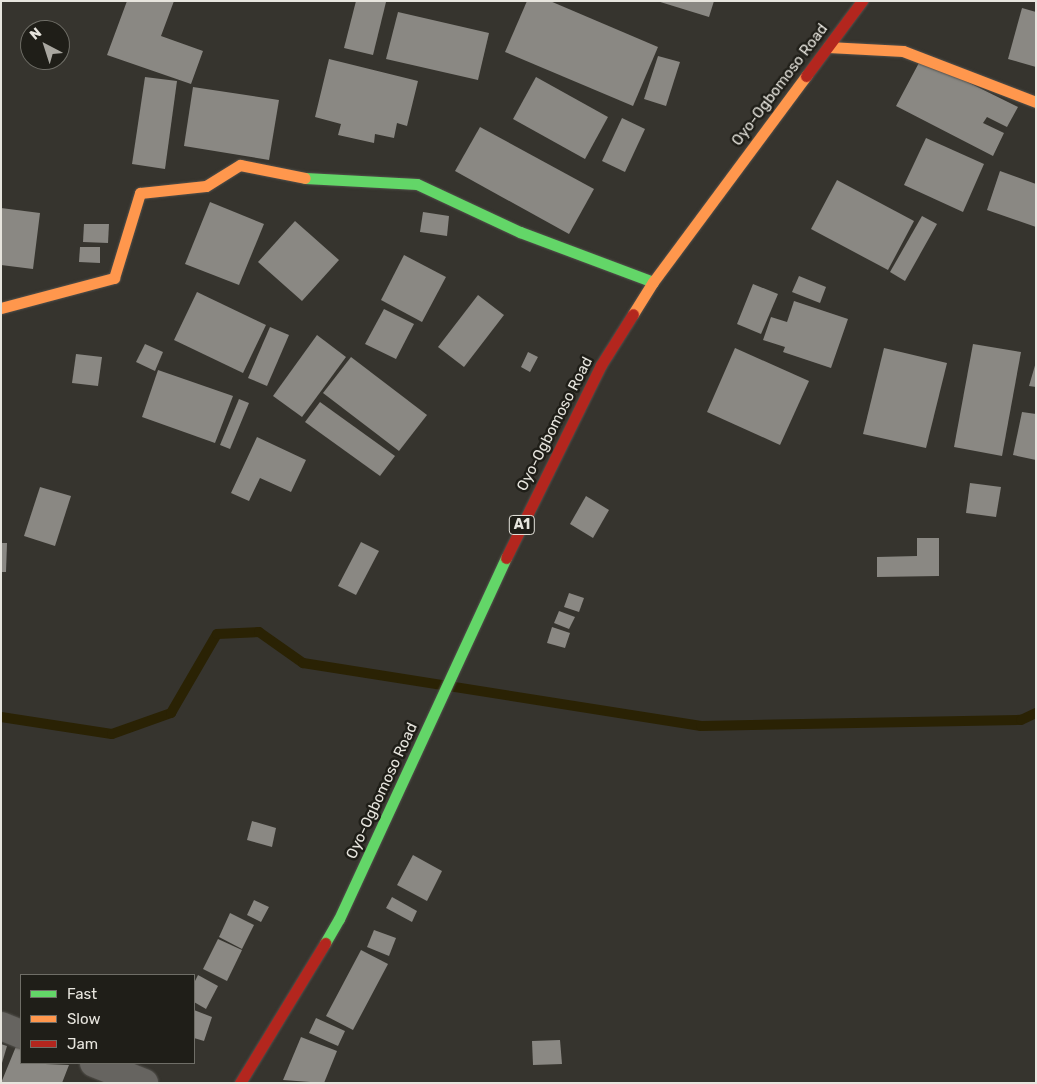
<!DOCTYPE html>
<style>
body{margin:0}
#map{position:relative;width:1037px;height:1084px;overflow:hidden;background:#36342e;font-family:Rubik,sans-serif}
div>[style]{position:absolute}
.stream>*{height:10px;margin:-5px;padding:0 5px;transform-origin:5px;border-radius:5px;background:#2a2204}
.building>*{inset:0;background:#8a8883}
.roads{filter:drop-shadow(0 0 1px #52504b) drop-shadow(0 0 1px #52504b)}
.street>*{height:28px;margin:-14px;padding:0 14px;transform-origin:14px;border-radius:14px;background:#666460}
.fast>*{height:11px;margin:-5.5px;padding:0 5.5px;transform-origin:5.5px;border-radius:5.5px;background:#63d668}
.slow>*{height:11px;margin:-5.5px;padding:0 5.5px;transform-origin:5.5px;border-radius:5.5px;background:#ff974d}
.jam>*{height:11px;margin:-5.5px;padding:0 5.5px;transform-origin:5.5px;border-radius:5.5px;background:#b3261e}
span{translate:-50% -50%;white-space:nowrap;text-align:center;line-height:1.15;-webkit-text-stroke:5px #1f1e18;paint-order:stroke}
.shield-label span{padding:1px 4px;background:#1f1e18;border:1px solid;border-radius:4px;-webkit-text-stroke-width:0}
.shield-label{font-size:14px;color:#e7e5de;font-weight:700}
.street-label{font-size:15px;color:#e7e5de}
.frame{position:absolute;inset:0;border:2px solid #e7e5de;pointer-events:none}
.legend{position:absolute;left:20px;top:974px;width:175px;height:90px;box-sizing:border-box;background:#1f1e18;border:1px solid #6f6e67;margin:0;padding:6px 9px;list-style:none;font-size:15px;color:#e7e5de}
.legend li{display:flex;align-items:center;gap:10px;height:25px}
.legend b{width:25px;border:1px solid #6f6e67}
.north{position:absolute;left:20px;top:20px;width:50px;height:50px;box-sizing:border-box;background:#1f1e18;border:1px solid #6f6e67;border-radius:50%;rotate:320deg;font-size:14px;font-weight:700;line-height:20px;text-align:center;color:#e7e5de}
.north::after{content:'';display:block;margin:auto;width:18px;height:22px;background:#a9a7a0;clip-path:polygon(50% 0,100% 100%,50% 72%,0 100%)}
</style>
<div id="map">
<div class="stream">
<div style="left:1px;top:717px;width:112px;rotate:8.7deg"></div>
<div style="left:112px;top:734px;width:63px;rotate:-19.6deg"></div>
<div style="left:171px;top:713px;width:91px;rotate:-59.8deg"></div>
<div style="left:217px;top:634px;width:42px;rotate:-2.7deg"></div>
<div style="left:259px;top:632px;width:54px;rotate:35.2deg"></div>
<div style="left:303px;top:663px;width:403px;rotate:9deg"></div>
<div style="left:701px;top:726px;width:320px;rotate:-1.1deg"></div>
<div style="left:1021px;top:720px;width:17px;rotate:-25deg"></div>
</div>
<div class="building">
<div style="clip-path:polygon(127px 1px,174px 1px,161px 36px,203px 51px,191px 84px,107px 55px)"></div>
<div style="clip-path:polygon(356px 1px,386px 2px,373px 55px,344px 48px)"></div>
<div style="clip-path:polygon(527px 1px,550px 1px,658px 47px,633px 106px,505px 52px)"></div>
<div style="clip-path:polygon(657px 1px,714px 1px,709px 17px)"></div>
<div style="clip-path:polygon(1022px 8px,1036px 12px,1036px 67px,1008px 59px)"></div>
<div style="clip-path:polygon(398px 12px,489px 33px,478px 80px,386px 59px)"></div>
<div style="clip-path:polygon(658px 56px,680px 62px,666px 106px,644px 99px)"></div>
<div style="clip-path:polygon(329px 59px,418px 81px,407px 126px,397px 123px,394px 138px,375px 134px,374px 143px,338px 135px,341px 124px,315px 117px)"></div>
<div style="clip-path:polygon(921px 59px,1018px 107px,1007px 127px,987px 117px,983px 123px,1004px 133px,993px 156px,896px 106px)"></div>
<div style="clip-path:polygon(145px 77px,177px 81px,165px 169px,132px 164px)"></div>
<div style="clip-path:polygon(536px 77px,608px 117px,585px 159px,513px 119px)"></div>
<div style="clip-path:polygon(193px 87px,279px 100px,269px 160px,184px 146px)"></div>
<div style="clip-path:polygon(622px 118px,645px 129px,625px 172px,602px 161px)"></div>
<div style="clip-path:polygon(480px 127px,594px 189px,569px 234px,455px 171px)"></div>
<div style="clip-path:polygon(926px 138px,984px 164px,963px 212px,904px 185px)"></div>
<div style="clip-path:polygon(1000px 171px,1036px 184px,1036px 227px,987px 210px)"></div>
<div style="clip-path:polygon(837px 180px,914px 221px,888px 270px,811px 229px)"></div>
<div style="clip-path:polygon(210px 202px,264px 224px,239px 285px,185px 264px)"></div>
<div style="clip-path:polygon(1px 208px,40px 213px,33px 269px,1px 265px)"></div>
<div style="clip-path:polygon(423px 212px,449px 216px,447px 236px,420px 232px)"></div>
<div style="clip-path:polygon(922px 216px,937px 224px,905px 281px,890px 272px)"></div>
<div style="clip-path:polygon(295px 221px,339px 260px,302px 301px,258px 262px)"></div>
<div style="clip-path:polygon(84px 224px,109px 224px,108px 243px,83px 242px)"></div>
<div style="clip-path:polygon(80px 247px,100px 247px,100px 263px,79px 262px)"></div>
<div style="clip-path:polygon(404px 255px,446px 277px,422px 322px,381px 300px)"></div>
<div style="clip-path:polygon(799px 276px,826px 287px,820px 303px,792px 292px)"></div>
<div style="clip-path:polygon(753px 284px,778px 294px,761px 334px,737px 324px)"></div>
<div style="clip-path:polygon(197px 292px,266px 325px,243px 373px,174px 340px)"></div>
<div style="clip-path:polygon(478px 295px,504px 315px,464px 367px,438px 347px)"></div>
<div style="clip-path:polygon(794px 301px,848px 319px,831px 368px,783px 352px,785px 347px,763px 340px,771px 317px,787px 322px)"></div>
<div style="clip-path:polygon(384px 309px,414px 324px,396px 359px,365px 344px)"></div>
<div style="clip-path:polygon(270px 327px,289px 335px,267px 386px,248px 378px)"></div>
<div style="clip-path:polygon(317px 335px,346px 357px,302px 417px,273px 396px)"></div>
<div style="clip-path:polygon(145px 344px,163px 352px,155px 371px,136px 362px)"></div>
<div style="clip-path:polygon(973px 344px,1021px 352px,1002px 456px,954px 447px)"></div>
<div style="clip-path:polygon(735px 348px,809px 381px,780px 445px,707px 412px)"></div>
<div style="clip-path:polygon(884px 348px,947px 363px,926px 448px,863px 434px)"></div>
<div style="clip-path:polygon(528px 352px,538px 357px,530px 372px,521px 367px)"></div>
<div style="clip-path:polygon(76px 354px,102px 357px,98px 386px,72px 383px)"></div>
<div style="clip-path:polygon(351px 357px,427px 415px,399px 451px,323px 393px)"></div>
<div style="clip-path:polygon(1036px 362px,1036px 387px,1029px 386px)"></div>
<div style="clip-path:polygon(158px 370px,233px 396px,215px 443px,142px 417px)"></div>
<div style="clip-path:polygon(239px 399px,249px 403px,230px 449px,220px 445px)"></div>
<div style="clip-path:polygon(320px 402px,395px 456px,380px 476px,305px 422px)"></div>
<div style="clip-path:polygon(1022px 412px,1036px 414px,1036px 460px,1013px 455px)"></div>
<div style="clip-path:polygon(257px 437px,306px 460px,291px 492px,260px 478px,249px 501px,231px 493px)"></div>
<div style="clip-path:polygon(970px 483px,1001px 487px,996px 517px,966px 513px)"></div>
<div style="clip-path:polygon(40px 487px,71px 496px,55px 546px,24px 536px)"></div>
<div style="clip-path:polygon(586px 496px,609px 510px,593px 538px,570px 524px)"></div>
<div style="clip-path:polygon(917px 538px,939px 538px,939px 576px,877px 577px,877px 557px,917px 556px)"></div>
<div style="clip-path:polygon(361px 542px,379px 551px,356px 595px,338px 586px)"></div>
<div style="clip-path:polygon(1px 543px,7px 543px,6px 572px,1px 572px)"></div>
<div style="clip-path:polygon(569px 593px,584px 598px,579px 612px,564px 607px)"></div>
<div style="clip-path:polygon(559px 611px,575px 617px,569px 629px,554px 623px)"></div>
<div style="clip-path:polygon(552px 627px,570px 633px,565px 648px,547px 643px)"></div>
<div style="clip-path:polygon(252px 821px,276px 828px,272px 847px,247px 840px)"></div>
<div style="clip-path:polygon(413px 855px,442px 871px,427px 901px,397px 885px)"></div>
<div style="clip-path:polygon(392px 897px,417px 911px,412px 922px,386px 908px)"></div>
<div style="clip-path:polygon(254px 900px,269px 907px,261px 922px,247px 915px)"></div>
<div style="clip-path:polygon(230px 913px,254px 925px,242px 949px,219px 937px)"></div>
<div style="clip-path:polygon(374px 930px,396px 938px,389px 956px,367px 947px)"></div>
<div style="clip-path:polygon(218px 939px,242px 950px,227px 981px,203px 969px)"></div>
<div style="clip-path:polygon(361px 950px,388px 964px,353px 1030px,326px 1016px)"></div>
<div style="clip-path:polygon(198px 975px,218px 986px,206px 1009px,194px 1002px,194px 983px)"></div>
<div style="clip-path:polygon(194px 1010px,212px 1017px,204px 1041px,194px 1038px)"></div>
<div style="clip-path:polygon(316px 1018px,345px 1031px,338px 1046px,309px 1033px)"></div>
<div style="clip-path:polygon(301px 1037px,337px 1051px,324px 1083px,283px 1080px)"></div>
<div style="clip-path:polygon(560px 1040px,562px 1064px,533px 1065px,532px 1041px)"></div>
<div style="clip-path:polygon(1px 1044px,7px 1046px,2px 1063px,1px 1063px)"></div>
<div style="clip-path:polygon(17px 1044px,21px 1046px,21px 1063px,69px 1065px,62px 1083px,1px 1083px)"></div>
</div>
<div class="roads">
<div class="street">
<div style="left:1px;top:1026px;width:22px;rotate:22deg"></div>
<div style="left:94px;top:1063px;width:54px;rotate:21.8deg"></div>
</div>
<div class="fast">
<div style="left:305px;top:178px;width:112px;rotate:3.1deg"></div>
<div style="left:417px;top:184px;width:114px;rotate:25deg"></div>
<div style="left:520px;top:232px;width:142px;rotate:20.6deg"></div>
<div style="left:325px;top:943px;width:28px;rotate:-60deg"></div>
<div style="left:339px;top:919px;width:398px;rotate:-65.2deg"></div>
</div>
<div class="slow">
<div style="left:828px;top:47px;width:75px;rotate:3.1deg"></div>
<div style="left:903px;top:51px;width:142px;rotate:21deg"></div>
<div style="left:1px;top:308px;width:117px;rotate:-14.9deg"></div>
<div style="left:114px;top:278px;width:89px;rotate:-73deg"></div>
<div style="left:140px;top:193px;width:66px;rotate:-6.1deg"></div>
<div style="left:206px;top:186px;width:40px;rotate:-32deg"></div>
<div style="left:240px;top:165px;width:66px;rotate:11.3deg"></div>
<div style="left:633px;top:314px;width:38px;rotate:-58deg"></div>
<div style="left:653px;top:282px;width:257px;rotate:-53.4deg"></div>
</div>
<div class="jam">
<div style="left:806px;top:76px;width:94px;rotate:-53.3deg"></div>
<div style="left:506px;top:558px;width:215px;rotate:-63.8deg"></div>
<div style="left:601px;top:365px;width:60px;rotate:-57.9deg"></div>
<div style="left:240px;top:1083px;width:164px;rotate:-58.7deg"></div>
</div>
</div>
<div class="shield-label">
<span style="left:522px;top:525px">A1</span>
</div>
<div class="street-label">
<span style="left:780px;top:85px;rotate:-53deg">Oyo-Ogbomoso Road</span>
<span style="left:555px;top:424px;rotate:-63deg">Oyo-Ogbomoso Road</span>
<span style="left:382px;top:791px;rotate:-65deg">Oyo-Ogbomoso Road</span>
</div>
<div class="frame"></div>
<ul class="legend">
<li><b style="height:6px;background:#63d668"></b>Fast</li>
<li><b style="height:6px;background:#ff974d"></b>Slow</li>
<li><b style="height:6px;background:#b3261e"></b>Jam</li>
</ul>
<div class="north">N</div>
</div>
